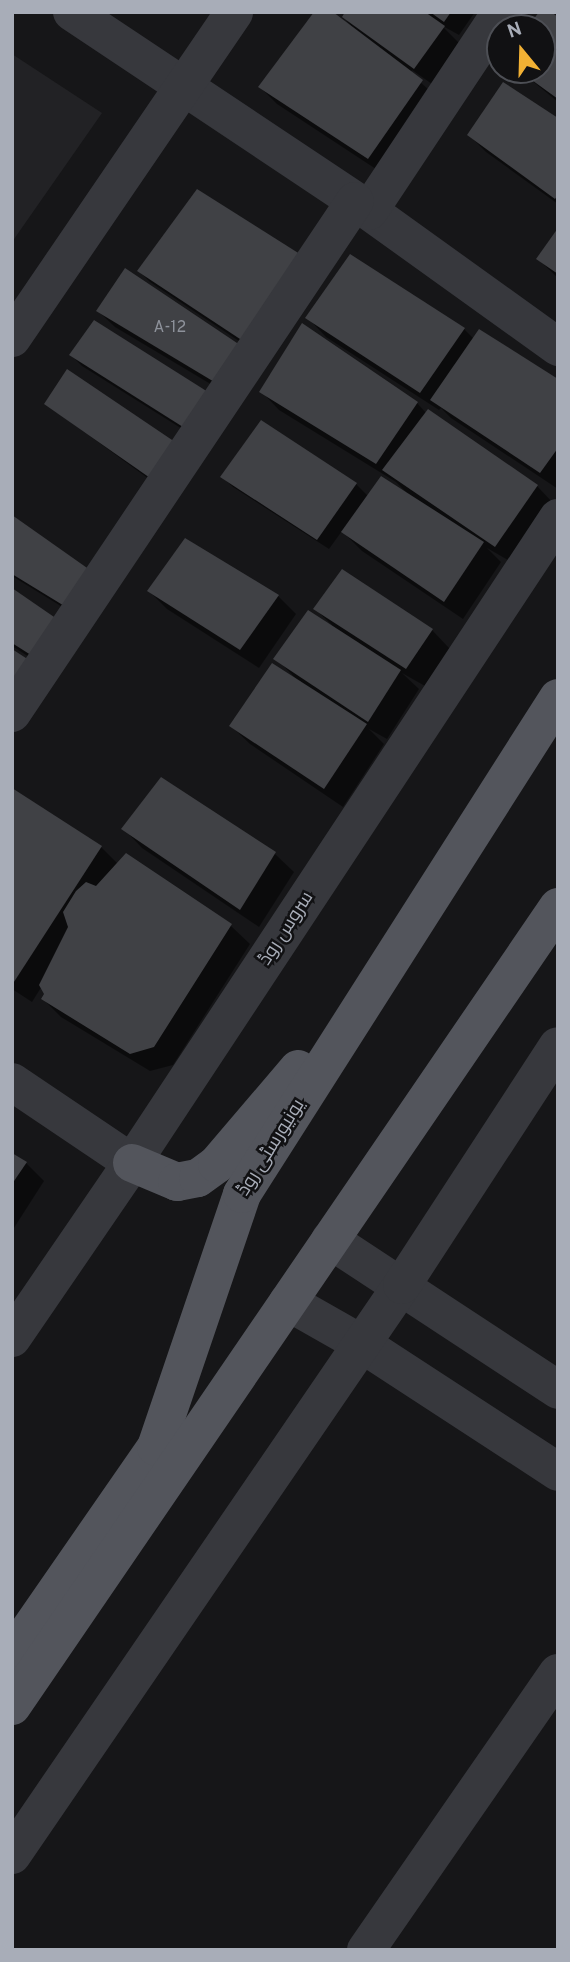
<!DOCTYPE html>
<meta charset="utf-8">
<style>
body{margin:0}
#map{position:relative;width:570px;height:1962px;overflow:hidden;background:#161618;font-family:Overpass,Cairo,sans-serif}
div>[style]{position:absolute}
.built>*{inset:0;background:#222225}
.shadow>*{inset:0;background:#0007}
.building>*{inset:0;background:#404145}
.minor>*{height:38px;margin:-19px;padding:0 19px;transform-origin:19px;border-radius:19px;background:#37383d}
.major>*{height:38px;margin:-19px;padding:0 19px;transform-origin:19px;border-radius:19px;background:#53555c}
span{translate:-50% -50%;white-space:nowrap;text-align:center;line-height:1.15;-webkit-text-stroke:5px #111113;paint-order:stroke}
.number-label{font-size:16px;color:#8e929b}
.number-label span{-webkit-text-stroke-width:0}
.street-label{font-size:19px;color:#a8adb8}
.frame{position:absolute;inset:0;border:14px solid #a8adb8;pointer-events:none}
.north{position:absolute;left:486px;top:14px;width:70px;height:70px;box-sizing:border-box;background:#111113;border:2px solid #4d4f55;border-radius:50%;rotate:341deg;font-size:19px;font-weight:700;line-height:28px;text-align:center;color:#a8adb8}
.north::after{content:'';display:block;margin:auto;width:24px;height:32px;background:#f2b134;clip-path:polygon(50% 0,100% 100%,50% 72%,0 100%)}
</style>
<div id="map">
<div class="built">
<div style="clip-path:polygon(12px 54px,102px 113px,12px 242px)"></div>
</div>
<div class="shadow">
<div style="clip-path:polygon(347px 12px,475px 12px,459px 35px,441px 25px,460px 44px,432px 84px,412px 70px,410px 73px,438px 98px,385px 175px,277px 104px,260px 87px,355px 31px,344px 17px)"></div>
<div style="clip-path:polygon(558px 19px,558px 102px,519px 70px,542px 70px,542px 28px,529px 28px)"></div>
<div style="clip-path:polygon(558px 120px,558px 204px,486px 152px,469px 135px)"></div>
<div style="clip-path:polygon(197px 191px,254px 351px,150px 282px,139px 271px)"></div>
<div style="clip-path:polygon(558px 231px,558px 278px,538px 259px)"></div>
<div style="clip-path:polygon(126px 271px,234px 398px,115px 327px,98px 311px)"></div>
<div style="clip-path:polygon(308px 318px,464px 329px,474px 339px,558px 381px,558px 489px,451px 418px,441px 408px,439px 410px,326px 337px)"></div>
<div style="clip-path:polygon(94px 322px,195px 437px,82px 366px,71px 355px)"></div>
<div style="clip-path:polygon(67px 371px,164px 490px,46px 404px)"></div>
<div style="clip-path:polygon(261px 391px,417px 403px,427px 414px,537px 486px,555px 505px,515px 564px,487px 548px,501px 562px,463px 619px,362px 551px,342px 531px,329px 549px,233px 487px,222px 477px,356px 484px,369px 497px,406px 492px,396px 482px,279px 410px)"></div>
<div style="clip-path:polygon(12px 517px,77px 616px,12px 576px)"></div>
<div style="clip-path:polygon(12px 591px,45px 667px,12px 646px)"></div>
<div style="clip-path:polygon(149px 591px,278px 596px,296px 614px,259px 668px,167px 609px)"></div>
<div style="clip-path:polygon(315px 609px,432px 630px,450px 649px,425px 686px,402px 673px,419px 689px,387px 739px,369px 729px,384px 744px,343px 807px,250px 744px,231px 726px,297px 680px,276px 658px,332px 625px)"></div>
<div style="clip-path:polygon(162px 779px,275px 854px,294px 872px,259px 927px,142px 848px,124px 829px)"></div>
<div style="clip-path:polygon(12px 790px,101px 847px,118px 864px,126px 855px,231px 926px,250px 944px,173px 1065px,150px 1071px,61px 1017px,43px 999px,46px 994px,42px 986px,32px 1002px,12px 989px)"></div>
<div style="clip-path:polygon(12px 1155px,26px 1163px,44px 1181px,12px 1231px)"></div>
</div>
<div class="building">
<div style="clip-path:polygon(314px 12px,333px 12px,423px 80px,368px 159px,258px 87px)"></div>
<div style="clip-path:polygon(345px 12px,425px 12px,445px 26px,414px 69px,342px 17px)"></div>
<div style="clip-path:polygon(430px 12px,451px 12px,444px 22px)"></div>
<div style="clip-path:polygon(539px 12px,551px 12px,558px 17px,558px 99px,518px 70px,542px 70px,542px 28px,527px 28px)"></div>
<div style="clip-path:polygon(503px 82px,558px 118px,558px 195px,555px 199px,467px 135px)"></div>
<div style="clip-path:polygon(197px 189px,303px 256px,243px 341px,137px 271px)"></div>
<div style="clip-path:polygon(558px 228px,558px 274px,536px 259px)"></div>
<div style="clip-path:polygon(350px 254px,465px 328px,420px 393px,305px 318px)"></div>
<div style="clip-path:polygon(125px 268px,240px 345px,216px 383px,96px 311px)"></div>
<div style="clip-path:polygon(94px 320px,208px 392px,183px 427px,69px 355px)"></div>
<div style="clip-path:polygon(302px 323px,418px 402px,376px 464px,259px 392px)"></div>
<div style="clip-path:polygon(479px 329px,558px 379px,558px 448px,540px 473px,430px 400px)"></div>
<div style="clip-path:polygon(67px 369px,178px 444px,153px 480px,44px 404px)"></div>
<div style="clip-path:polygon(428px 409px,538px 485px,495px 547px,382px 470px)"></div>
<div style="clip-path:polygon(261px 420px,357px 483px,317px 540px,220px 477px)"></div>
<div style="clip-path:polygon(381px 476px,484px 542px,444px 602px,341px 532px)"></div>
<div style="clip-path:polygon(12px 515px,90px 570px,66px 607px,12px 574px)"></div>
<div style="clip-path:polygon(185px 538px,279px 595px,240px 650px,147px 591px)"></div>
<div style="clip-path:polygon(342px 569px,433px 629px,406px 669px,313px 609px)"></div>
<div style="clip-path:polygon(12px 588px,57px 619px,34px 657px,12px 643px)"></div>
<div style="clip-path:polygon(308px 610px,401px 670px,368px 722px,273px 659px)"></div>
<div style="clip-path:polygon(12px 649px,32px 662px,12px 692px)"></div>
<div style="clip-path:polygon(272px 663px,367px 724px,324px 789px,229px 726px)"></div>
<div style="clip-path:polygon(161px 777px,276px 852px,240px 910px,121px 829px)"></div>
<div style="clip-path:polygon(12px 788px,102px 846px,12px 985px)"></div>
<div style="clip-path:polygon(126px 853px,232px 924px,154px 1047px,130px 1054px,41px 999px,44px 994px,39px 985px,68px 927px,63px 912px,76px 891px,86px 882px,96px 886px)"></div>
<div style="clip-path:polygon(12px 1153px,27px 1162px,12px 1184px)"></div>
</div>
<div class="minor">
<div style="left:72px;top:12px;width:340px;rotate:33.7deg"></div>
<div style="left:355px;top:201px;width:250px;rotate:35.7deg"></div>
<div style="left:369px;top:211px;width:239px;rotate:-56.4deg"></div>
<div style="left:12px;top:338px;width:394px;rotate:-55.7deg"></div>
<div style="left:12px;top:713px;width:616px;rotate:-56.18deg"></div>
<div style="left:12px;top:1082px;width:145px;rotate:34deg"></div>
<div style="left:330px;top:1240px;width:273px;rotate:33.3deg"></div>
<div style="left:288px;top:1302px;width:85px;rotate:29.6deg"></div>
<div style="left:362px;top:1344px;width:234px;rotate:33.1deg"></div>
<div style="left:12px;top:1338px;width:212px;rotate:-55.6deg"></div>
<div style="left:132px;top:1163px;width:773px;rotate:-56.56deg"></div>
<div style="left:12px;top:1855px;width:691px;rotate:-55.62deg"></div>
<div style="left:402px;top:1285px;width:285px;rotate:-56.9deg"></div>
<div style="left:366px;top:1950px;width:337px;rotate:-55.3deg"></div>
</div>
<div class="major">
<div style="left:132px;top:1163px;width:49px;rotate:22.9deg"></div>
<div style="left:177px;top:1182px;width:21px;rotate:-11deg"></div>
<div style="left:198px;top:1178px;width:24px;rotate:-36deg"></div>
<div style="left:217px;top:1164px;width:125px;rotate:-49.5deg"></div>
<div style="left:12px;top:1655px;width:253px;rotate:-55.3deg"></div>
<div style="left:156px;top:1447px;width:267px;rotate:-71.2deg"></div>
<div style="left:242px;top:1194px;width:588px;rotate:-57.5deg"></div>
<div style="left:12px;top:1706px;width:968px;rotate:-55.65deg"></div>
</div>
<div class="number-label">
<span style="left:170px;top:328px">A-12</span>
</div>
<div class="street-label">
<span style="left:287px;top:929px;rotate:-57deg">سروس روڈ</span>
<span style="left:272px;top:1148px;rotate:-58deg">یونیورسٹی روڈ</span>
</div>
<div class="frame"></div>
<div class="north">N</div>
</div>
